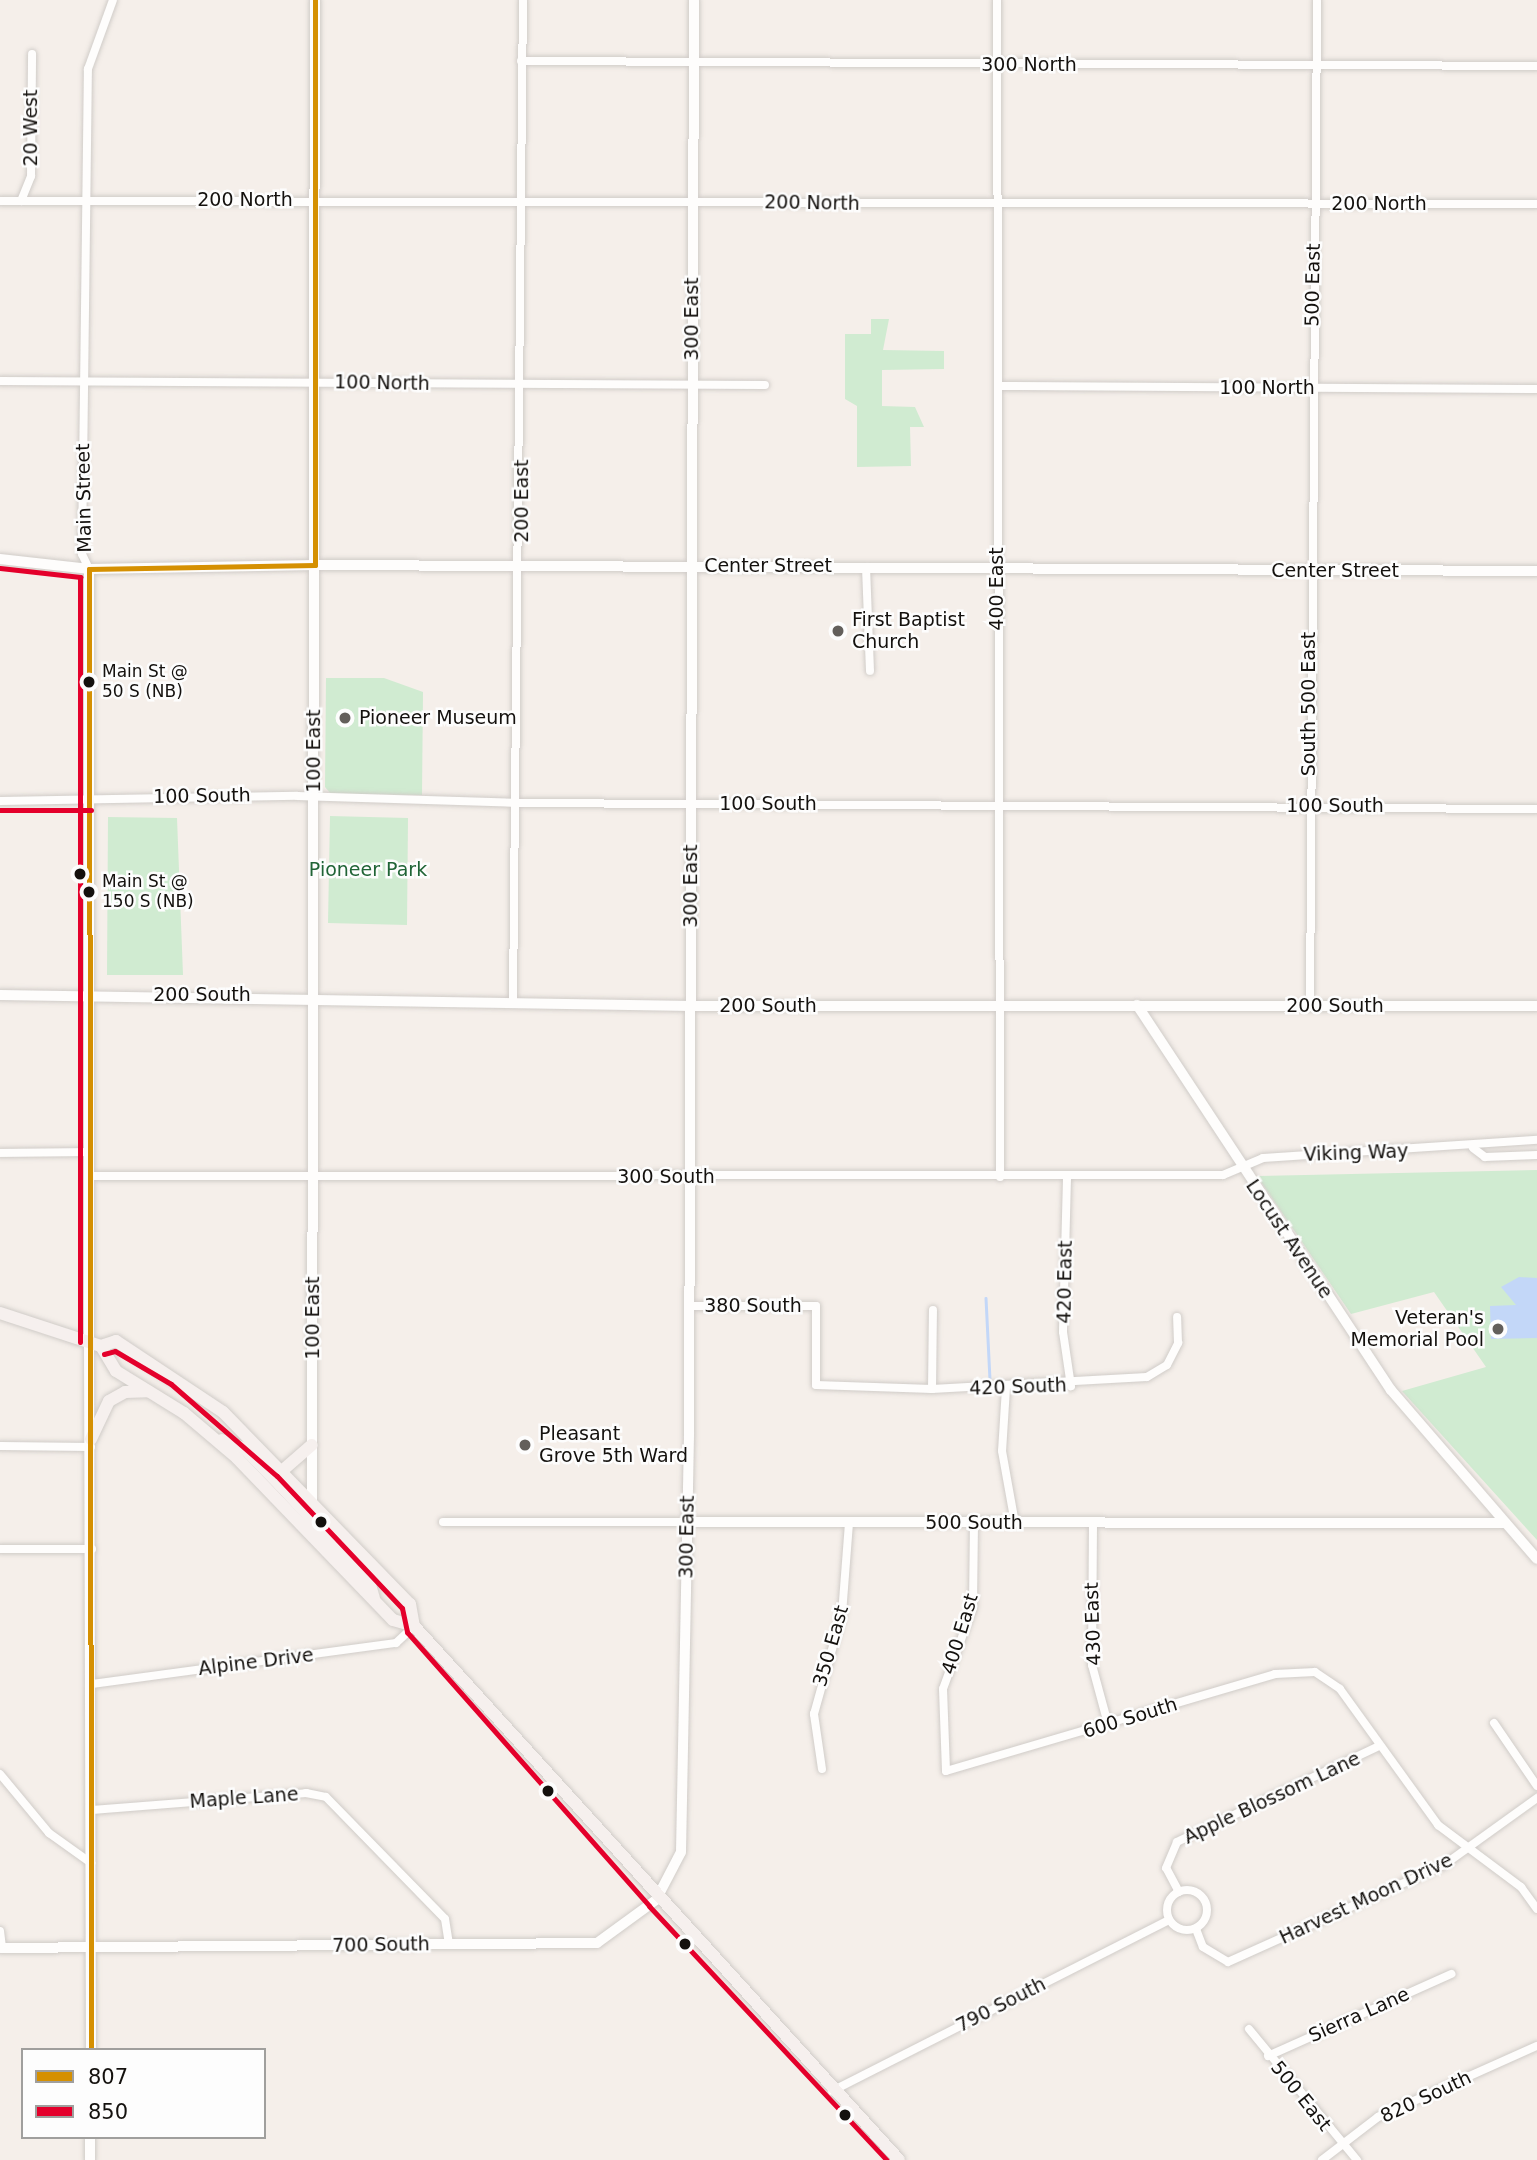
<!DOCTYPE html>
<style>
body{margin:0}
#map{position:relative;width:1537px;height:2160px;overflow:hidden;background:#f5efea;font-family:"DejaVu Sans",sans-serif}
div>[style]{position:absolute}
.green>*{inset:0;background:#d0ebd1}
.water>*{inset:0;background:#c3d7f8}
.stream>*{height:2.5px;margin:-1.25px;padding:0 1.25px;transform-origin:1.25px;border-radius:1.25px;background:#c3d7f8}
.roads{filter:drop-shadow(0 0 2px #d0ccc8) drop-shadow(0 0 2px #d0ccc8)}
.minor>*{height:8px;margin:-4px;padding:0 4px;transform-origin:4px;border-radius:4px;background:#fefdfc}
.minor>.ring{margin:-4px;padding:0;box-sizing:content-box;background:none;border:8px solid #fefdfc;border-radius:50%}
.tertiary>*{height:10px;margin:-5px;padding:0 5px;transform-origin:5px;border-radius:5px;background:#fefdfc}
.secondary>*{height:10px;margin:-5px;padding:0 5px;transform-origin:5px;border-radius:5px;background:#fefdfc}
.primary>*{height:12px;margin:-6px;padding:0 6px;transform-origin:6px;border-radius:6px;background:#f6f0ee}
.bus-1>*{height:5px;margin:-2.5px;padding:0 2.5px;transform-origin:2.5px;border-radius:2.5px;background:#d59002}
.bus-2>*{height:5px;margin:-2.5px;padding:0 2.5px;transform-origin:2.5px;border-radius:2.5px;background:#e4002b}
.dots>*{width:19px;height:19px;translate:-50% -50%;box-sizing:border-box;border:4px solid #fdfdfd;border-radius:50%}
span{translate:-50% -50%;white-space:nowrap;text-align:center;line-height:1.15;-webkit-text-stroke:5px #fdfdfd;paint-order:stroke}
.bus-label{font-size:17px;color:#14110e}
.left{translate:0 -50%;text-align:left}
.street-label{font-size:19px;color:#14110e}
.poi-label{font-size:19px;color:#14110e}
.right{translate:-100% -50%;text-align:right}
.park-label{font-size:19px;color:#206436}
.legend{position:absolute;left:21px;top:2048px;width:245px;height:91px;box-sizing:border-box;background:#fdfdfd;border:2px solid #a09f9d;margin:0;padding:9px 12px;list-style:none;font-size:21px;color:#14110e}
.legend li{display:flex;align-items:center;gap:14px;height:35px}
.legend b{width:35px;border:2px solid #a09f9d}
</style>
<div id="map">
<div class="green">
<div style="clip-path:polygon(871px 319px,889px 319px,883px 350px,944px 351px,944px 369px,882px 370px,882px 406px,915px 407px,924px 427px,910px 427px,911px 466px,857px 467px,857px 406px,845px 399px,845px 334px,871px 334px)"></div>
<div style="clip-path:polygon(326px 678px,384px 678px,423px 692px,422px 795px,331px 794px,325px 787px)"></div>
<div style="clip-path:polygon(330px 816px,408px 818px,407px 925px,328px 923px)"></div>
<div style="clip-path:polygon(108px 817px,177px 818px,183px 975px,107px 975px)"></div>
<div style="clip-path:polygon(1537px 1170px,1537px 1540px,1402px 1391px,1486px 1367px,1434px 1292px,1351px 1314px,1257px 1176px)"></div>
</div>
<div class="water">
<div style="clip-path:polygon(1519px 1277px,1537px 1278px,1537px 1338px,1491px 1339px,1490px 1306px,1516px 1305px,1501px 1287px)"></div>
</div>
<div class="stream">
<div style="left:986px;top:1298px;width:82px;rotate:87.2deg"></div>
</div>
<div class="roads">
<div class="minor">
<div style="left:997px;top:0;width:1177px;rotate:89.85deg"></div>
<div style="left:521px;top:61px;width:1016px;rotate:0.28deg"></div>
<div style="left:0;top:201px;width:1537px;rotate:0.11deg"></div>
<div style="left:21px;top:201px;width:27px;rotate:-68deg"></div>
<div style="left:31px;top:176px;width:122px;rotate:-89.5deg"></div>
<div style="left:0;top:381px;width:765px;rotate:0.3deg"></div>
<div style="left:998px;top:386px;width:539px;rotate:0.32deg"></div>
<div style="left:866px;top:567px;width:104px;rotate:87.8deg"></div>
<div style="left:89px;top:569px;width:17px;rotate:-115deg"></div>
<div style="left:82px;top:554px;width:485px;rotate:-89.3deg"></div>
<div style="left:88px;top:69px;width:73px;rotate:-70.1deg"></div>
<div style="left:0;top:801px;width:297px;rotate:-1deg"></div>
<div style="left:297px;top:796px;width:221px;rotate:1.8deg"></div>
<div style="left:518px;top:803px;width:1019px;rotate:0.34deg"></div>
<div style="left:513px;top:1001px;width:1001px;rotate:-89.43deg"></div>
<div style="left:1310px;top:1006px;width:1006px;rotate:-89.6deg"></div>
<div style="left:1473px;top:1148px;width:15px;rotate:37deg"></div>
<div style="left:1485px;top:1157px;width:52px;rotate:-2.2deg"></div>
<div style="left:0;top:1153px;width:88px;rotate:-0.7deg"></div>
<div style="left:89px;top:1176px;width:1134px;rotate:-0.05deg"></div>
<div style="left:1223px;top:1175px;width:43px;rotate:-23deg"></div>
<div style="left:1263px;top:1158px;width:275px;rotate:-3.8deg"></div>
<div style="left:1067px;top:1178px;width:154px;rotate:91.5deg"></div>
<div style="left:1063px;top:1332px;width:55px;rotate:81.6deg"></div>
<div style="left:689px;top:1306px;width:127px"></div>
<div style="left:816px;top:1306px;width:79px;rotate:90deg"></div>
<div style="left:816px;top:1385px;width:116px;rotate:2deg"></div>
<div style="left:932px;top:1389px;width:215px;rotate:-3.2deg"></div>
<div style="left:1147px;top:1377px;width:23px;rotate:-31deg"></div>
<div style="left:1167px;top:1365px;width:25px;rotate:-63deg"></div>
<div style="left:1178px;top:1343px;width:26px;rotate:-92deg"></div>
<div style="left:1006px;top:1388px;width:63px;rotate:93.6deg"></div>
<div style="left:1002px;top:1451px;width:73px;rotate:79.8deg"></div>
<div style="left:932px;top:1389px;width:79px;rotate:-89.3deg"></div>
<div style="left:0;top:1446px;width:91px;rotate:0.6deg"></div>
<div style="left:443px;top:1522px;width:245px"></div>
<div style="left:974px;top:1523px;width:84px;rotate:90.7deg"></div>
<div style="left:973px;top:1607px;width:87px;rotate:110.1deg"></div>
<div style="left:943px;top:1689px;width:82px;rotate:87.9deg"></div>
<div style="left:946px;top:1771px;width:343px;rotate:-16.4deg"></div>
<div style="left:1275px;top:1674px;width:40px;rotate:-2.9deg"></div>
<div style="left:1315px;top:1672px;width:30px;rotate:34deg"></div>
<div style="left:1340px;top:1689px;width:168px;rotate:54.2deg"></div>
<div style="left:1438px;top:1825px;width:104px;rotate:36.8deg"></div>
<div style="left:1521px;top:1887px;width:27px;rotate:54deg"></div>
<div style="left:1093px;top:1523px;width:142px;rotate:90.4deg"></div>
<div style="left:1092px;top:1665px;width:61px;rotate:74.8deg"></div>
<div style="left:0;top:1549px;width:92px"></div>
<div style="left:92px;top:1684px;width:307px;rotate:-7.7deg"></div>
<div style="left:396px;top:1643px;width:25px;rotate:-43deg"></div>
<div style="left:1494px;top:1723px;width:76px;rotate:55.7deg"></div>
<div style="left:822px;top:1769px;width:56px;rotate:-98.3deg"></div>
<div style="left:814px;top:1714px;width:104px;rotate:-74.4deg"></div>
<div style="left:842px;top:1614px;width:92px;rotate:-85.6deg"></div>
<div style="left:0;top:1774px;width:77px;rotate:50.3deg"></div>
<div style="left:49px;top:1833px;width:52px;rotate:35.5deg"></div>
<div style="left:92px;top:1810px;width:215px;rotate:-4.5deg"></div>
<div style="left:306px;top:1793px;width:20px;rotate:11deg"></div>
<div style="left:326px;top:1797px;width:170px;rotate:45.7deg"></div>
<div style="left:445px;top:1919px;width:25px;rotate:81deg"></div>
<div class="ring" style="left:1167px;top:1890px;width:32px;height:32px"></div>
<div style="left:1179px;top:1892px;width:27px;rotate:-118deg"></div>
<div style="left:1166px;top:1868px;width:28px;rotate:-67deg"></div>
<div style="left:1177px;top:1842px;width:224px;rotate:-25.4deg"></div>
<div style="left:1196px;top:1929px;width:19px;rotate:69deg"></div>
<div style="left:1203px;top:1947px;width:29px;rotate:31deg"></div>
<div style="left:1228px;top:1962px;width:237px;rotate:-24.2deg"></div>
<div style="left:1444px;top:1865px;width:115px;rotate:-35.8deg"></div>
<div style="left:0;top:1931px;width:17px;rotate:83deg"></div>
<div style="left:1249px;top:2029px;width:170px;rotate:50.5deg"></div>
<div style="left:1268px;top:2056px;width:201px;rotate:-24.1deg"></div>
<div style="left:832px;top:2091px;width:378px;rotate:-26.9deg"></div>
<div style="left:1322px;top:2160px;width:71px;rotate:-37.5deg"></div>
<div style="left:1378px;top:2117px;width:174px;rotate:-24.1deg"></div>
</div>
<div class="tertiary">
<div style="left:315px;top:565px;width:1222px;rotate:0.28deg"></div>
<div style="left:89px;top:569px;width:773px;rotate:90deg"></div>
<div style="left:0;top:995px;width:692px;rotate:0.91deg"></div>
<div style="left:692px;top:1006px;width:845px"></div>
<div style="left:1137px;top:1005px;width:461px;rotate:56.6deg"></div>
<div style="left:1391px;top:1390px;width:223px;rotate:49.2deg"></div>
<div style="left:688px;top:1522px;width:816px;rotate:0.07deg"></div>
<div style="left:0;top:1948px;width:597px;rotate:-0.48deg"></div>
<div style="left:597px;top:1943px;width:73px;rotate:-36.1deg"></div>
<div style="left:656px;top:1900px;width:54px;rotate:-62.5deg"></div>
<div style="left:681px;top:1852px;width:417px;rotate:-88.9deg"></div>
<div style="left:689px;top:1435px;width:1435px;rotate:-89.8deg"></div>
</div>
<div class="secondary">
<div style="left:0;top:559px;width:90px;rotate:6.4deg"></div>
<div style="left:89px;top:569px;width:226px;rotate:-1deg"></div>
<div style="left:89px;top:1342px;width:708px;rotate:89.84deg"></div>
<div style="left:312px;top:1502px;width:1502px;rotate:-89.89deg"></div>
<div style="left:90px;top:2160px;width:23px;rotate:-90deg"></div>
</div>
<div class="primary">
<div style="left:0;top:1313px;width:106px;rotate:18.1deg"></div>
<div style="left:101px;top:1346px;width:29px;rotate:59deg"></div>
<div style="left:116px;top:1371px;width:80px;rotate:31.7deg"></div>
<div style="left:184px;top:1413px;width:70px;rotate:40.3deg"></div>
<div style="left:237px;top:1458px;width:225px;rotate:46.1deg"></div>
<div style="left:393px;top:1620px;width:22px;rotate:16deg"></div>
<div style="left:414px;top:1626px;width:721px;rotate:47.75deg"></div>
<div style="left:101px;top:1346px;width:16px;rotate:-18deg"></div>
<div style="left:116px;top:1341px;width:128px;rotate:33.6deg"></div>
<div style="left:223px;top:1412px;width:268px;rotate:45.8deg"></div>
<div style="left:410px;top:1604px;width:22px;rotate:80deg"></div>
<div style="left:91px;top:1439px;width:42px;rotate:-64.7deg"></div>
<div style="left:109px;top:1401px;width:18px;rotate:-29deg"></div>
<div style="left:125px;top:1392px;width:23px;rotate:-2deg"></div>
<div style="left:222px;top:1440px;width:25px;rotate:21deg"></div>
<div style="left:245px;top:1449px;width:50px;rotate:45.8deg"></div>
<div style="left:280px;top:1485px;width:131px;rotate:47.2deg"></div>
<div style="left:369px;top:1581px;width:18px;rotate:74deg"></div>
<div style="left:283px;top:1470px;width:38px;rotate:-41deg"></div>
</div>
</div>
<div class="bus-1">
<div style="left:315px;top:0;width:565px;rotate:90deg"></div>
<div style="left:89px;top:569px;width:1481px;rotate:89.92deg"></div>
<div style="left:89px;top:569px;width:226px;rotate:-1deg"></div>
</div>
<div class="bus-2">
<div style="left:0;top:568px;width:81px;rotate:6.4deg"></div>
<div style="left:80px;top:577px;width:765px;rotate:90deg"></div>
<div style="left:0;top:810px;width:91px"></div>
<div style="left:104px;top:1354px;width:11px;rotate:-15deg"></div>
<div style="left:115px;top:1351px;width:65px;rotate:30.5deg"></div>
<div style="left:171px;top:1384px;width:140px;rotate:41deg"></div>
<div style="left:277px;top:1476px;width:182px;rotate:46.6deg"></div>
<div style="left:402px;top:1608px;width:25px;rotate:78deg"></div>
<div style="left:407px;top:1632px;width:366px;rotate:48.5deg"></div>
<div style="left:649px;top:1906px;width:348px;rotate:46.9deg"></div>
</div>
<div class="dots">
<div style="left:838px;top:631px;background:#635f5b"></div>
<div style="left:89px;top:682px;background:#14110e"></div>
<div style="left:345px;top:718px;background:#635f5b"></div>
<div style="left:80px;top:874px;background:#14110e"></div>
<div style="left:89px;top:892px;background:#14110e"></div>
<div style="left:1498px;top:1329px;background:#635f5b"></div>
<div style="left:525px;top:1445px;background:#635f5b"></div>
<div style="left:321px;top:1522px;background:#14110e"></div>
<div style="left:548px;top:1791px;background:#14110e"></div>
<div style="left:685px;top:1944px;background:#14110e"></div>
<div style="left:845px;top:2115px;background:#14110e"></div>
</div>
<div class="bus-label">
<span class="left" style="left:102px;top:682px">Main St @<br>50 S (NB)</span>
<span class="left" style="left:102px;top:892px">Main St @<br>150 S (NB)</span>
</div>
<div class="street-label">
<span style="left:1029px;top:65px">300 North</span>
<span style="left:31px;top:128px;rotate:-90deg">20 West</span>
<span style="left:245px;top:200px">200 North</span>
<span style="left:812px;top:203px;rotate:1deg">200 North</span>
<span style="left:1379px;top:204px">200 North</span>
<span style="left:1313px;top:285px;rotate:-89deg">500 East</span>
<span style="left:692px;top:319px;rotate:-90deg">300 East</span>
<span style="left:382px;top:383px;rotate:1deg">100 North</span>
<span style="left:1267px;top:388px">100 North</span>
<span style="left:84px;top:498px;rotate:-91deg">Main Street</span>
<span style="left:522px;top:501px;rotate:-90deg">200 East</span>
<span style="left:768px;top:566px">Center Street</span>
<span style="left:1335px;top:571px">Center Street</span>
<span style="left:997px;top:589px;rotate:-90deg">400 East</span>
<span style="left:1309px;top:704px;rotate:-90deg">South 500 East</span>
<span style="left:314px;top:751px;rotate:-90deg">100 East</span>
<span style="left:202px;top:796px;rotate:-1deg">100 South</span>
<span style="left:768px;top:804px">100 South</span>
<span style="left:1335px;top:806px">100 South</span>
<span style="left:691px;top:886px;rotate:-90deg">300 East</span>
<span style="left:202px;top:995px">200 South</span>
<span style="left:768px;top:1006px">200 South</span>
<span style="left:1335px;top:1006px">200 South</span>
<span style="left:1356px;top:1153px;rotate:-2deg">Viking Way</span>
<span style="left:666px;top:1177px">300 South</span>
<span style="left:1289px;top:1239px;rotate:56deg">Locust Avenue</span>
<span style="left:1065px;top:1282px;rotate:-89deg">420 East</span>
<span style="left:753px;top:1306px">380 South</span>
<span style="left:313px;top:1318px;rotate:-90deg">100 East</span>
<span style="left:1018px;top:1387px;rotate:-2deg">420 South</span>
<span style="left:974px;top:1523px">500 South</span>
<span style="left:687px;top:1537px;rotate:-89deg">300 East</span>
<span style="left:1093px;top:1624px;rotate:-92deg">430 East</span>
<span style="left:960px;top:1634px;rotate:-73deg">400 East</span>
<span style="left:831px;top:1646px;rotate:-74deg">350 East</span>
<span style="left:256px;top:1662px;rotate:-7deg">Alpine Drive</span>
<span style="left:1130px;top:1718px;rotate:-17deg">600 South</span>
<span style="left:244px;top:1798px;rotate:-4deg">Maple Lane</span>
<span style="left:1272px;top:1798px;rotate:-25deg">Apple Blossom Lane</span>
<span style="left:1366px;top:1899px;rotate:-25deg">Harvest Moon Drive</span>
<span style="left:381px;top:1945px;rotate:-1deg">700 South</span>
<span style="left:1001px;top:2005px;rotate:-27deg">790 South</span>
<span style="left:1359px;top:2015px;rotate:-24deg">Sierra Lane</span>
<span style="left:1301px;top:2096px;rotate:51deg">500 East</span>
<span style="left:1426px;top:2097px;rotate:-25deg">820 South</span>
</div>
<div class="poi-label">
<span class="left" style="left:852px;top:631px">First Baptist<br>Church</span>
<span class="left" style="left:359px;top:718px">Pioneer Museum</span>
<span class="right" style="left:1484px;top:1329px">Veteran's<br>Memorial Pool</span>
<span class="left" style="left:539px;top:1445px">Pleasant<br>Grove 5th Ward</span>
</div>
<div class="park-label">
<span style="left:368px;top:870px">Pioneer Park</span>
</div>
<ul class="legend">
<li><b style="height:9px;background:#d59002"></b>807</li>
<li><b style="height:9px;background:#e4002b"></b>850</li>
</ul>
</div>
